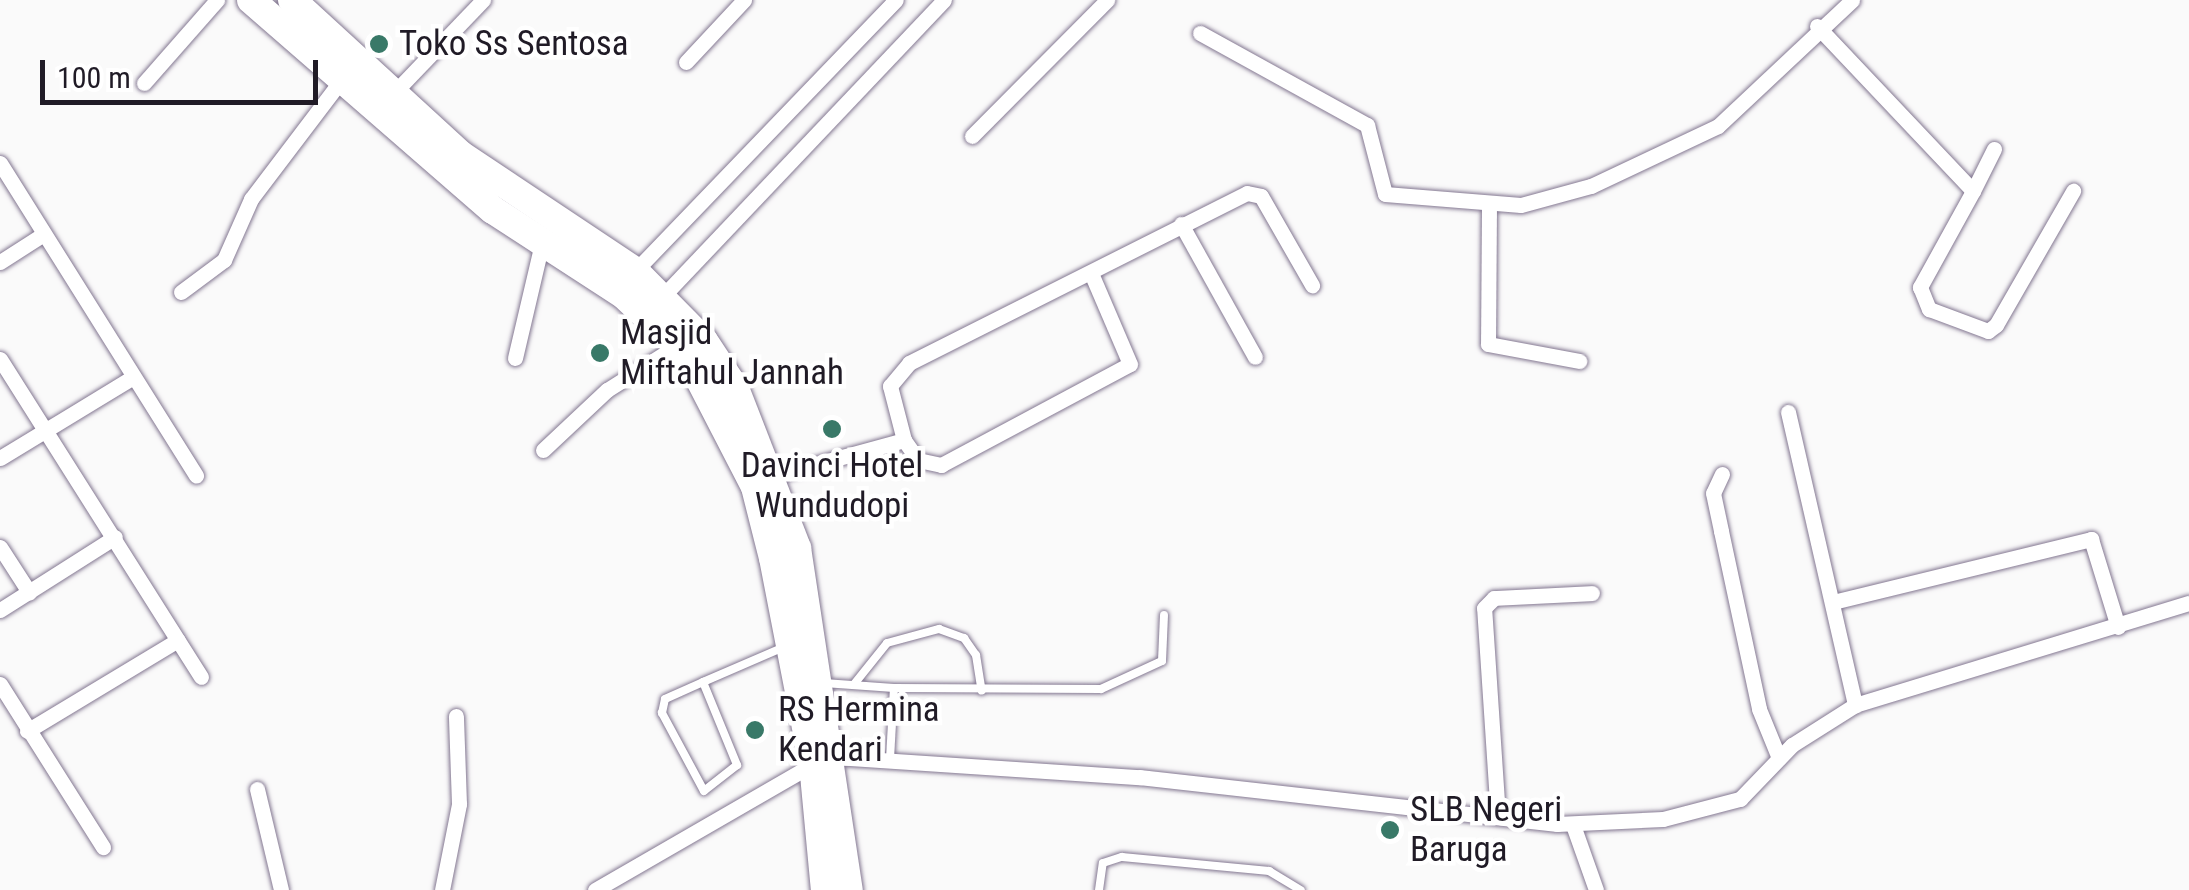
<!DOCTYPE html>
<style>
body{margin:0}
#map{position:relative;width:2189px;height:890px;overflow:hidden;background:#fafafa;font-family:"Roboto Condensed",sans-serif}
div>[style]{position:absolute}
.roads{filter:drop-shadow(0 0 2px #837791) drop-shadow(0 0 2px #837791)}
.service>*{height:8px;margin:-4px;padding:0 4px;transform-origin:4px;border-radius:4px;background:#fff}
.minor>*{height:15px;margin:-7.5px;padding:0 7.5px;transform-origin:7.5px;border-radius:7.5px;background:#fff}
.trunk>*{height:28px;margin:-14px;padding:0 14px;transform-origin:14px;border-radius:14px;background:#fff}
.dots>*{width:28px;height:28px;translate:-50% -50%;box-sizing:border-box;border:5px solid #fff;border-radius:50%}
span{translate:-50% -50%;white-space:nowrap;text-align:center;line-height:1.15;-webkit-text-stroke:9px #fff;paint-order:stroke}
.poi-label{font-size:35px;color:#201b26}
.left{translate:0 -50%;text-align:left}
.scale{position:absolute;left:40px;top:60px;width:278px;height:45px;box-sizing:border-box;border:5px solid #201b26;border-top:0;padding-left:12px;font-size:30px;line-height:35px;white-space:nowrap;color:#201b26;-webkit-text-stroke:8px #fff;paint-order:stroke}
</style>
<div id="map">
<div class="roads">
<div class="service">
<div style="left:703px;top:682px;width:90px;rotate:67.7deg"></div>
<div style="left:737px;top:765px;width:42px;rotate:141.8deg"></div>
<div style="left:704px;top:791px;width:89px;rotate:-118.3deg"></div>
<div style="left:662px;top:713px;width:14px;rotate:-78deg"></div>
<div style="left:665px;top:699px;width:42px;rotate:-24.1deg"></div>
<div style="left:703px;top:682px;width:88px;rotate:-23.4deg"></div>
<div style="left:824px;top:683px;width:70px;rotate:4.1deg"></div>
<div style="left:855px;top:683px;width:51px;rotate:-51.3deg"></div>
<div style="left:887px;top:643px;width:54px;rotate:-15.1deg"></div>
<div style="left:939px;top:629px;width:27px;rotate:20deg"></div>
<div style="left:964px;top:638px;width:21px;rotate:55deg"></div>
<div style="left:976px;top:655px;width:36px;rotate:81deg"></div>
<div style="left:890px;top:759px;width:71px;rotate:-86.8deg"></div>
<div style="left:894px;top:688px;width:207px;rotate:0.3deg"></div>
<div style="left:1101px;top:689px;width:67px;rotate:-24.7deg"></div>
<div style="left:1162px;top:661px;width:46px;rotate:-87.5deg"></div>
<div style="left:1099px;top:890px;width:27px;rotate:-82deg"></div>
<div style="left:1103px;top:863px;width:20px;rotate:-18deg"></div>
<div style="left:1122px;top:857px;width:148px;rotate:5.4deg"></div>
<div style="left:1269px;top:871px;width:37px;rotate:31deg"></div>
</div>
<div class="minor">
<div style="left:1817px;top:26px;width:227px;rotate:46.6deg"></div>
<div style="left:1973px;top:191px;width:110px;rotate:118.9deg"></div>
<div style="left:1920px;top:287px;width:24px;rotate:68deg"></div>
<div style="left:1929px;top:309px;width:63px;rotate:20.4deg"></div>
<div style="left:1988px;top:331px;width:10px;rotate:-37deg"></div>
<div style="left:1996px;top:325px;width:155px;rotate:-60.1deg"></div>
<div style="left:1200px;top:33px;width:191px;rotate:28.9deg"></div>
<div style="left:1367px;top:125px;width:71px;rotate:75.4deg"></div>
<div style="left:1385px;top:194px;width:136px;rotate:4.6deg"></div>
<div style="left:1521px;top:205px;width:73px;rotate:-15.2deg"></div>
<div style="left:1591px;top:186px;width:140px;rotate:-25.3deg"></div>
<div style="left:1718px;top:126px;width:184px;rotate:-43.2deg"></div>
<div style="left:686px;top:62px;width:85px;rotate:-46.9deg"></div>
<div style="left:144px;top:83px;width:111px;rotate:-48.7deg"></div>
<div style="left:389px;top:98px;width:136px;rotate:-46.2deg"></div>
<div style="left:972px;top:136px;width:192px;rotate:-45.2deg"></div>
<div style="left:0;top:163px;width:369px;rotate:57.9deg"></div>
<div style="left:1973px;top:191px;width:47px;rotate:-63.4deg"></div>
<div style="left:1489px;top:205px;width:139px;rotate:90.4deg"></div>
<div style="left:1488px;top:344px;width:93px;rotate:10.6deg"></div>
<div style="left:1181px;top:224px;width:152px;rotate:60.9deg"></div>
<div style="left:0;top:262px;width:50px;rotate:-32.7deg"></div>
<div style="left:635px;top:271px;width:376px;rotate:-46.1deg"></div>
<div style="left:181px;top:292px;width:54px;rotate:-36.7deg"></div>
<div style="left:224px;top:260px;width:67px;rotate:-66.1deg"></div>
<div style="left:251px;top:199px;width:151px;rotate:-52.8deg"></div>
<div style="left:663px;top:296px;width:408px;rotate:-46.5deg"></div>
<div style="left:515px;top:358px;width:118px;rotate:-76.8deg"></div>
<div style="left:0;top:359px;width:376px;rotate:57.7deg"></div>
<div style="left:1788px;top:412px;width:301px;rotate:77.1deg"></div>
<div style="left:904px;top:440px;width:24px;rotate:55deg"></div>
<div style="left:918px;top:460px;width:24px;rotate:12deg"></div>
<div style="left:941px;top:465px;width:214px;rotate:-28.1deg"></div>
<div style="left:1130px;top:364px;width:99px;rotate:-113.2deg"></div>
<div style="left:543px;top:450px;width:88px;rotate:-43.2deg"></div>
<div style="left:607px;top:390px;width:84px;rotate:-32.4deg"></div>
<div style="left:0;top:458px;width:152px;rotate:-31.3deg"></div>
<div style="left:1722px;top:474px;width:21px;rotate:115deg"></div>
<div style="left:1713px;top:493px;width:39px;rotate:78deg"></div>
<div style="left:1721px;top:531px;width:182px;rotate:77.9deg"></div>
<div style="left:1759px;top:709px;width:53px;rotate:67.8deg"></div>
<div style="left:776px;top:475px;width:133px;rotate:-15.3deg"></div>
<div style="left:904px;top:440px;width:56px;rotate:-104.5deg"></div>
<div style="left:890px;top:386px;width:30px;rotate:-50deg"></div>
<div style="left:909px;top:363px;width:378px;rotate:-26.7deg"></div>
<div style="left:1247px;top:193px;width:14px;rotate:12deg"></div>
<div style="left:1261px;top:196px;width:103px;rotate:60.2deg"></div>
<div style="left:0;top:547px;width:54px;rotate:57.2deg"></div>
<div style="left:1833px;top:602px;width:266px;rotate:-13.7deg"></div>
<div style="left:2091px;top:539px;width:92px;rotate:72.9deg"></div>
<div style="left:0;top:610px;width:136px;rotate:-32.4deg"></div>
<div style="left:0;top:684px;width:193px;rotate:57.7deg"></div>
<div style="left:27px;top:731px;width:176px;rotate:-31.1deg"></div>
<div style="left:835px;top:757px;width:305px;rotate:3.8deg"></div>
<div style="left:1139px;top:777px;width:421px;rotate:6.4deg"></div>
<div style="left:1557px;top:824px;width:106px;rotate:-2.7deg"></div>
<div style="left:1663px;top:819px;width:80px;rotate:-14.6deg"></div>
<div style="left:1740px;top:799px;width:75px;rotate:-46.1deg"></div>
<div style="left:1792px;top:745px;width:75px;rotate:-32.4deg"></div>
<div style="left:1855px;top:705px;width:349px;rotate:-17deg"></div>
<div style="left:257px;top:789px;width:104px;rotate:76.6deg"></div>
<div style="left:1498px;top:817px;width:209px;rotate:-93.8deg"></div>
<div style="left:1484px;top:608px;width:14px;rotate:-45deg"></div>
<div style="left:1494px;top:598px;width:98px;rotate:-2.9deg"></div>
<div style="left:1573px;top:825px;width:69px;rotate:70.5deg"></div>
<div style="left:442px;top:890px;width:88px;rotate:-78.8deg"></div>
<div style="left:459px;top:804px;width:88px;rotate:-92deg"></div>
<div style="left:595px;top:890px;width:252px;rotate:-30deg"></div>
</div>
<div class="trunk">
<div style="left:251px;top:0;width:320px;rotate:41deg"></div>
<div style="left:493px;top:210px;width:156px;rotate:33deg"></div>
<div style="left:624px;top:295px;width:87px;rotate:43.6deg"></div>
<div style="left:687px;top:355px;width:148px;rotate:62.7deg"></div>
<div style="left:755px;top:487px;width:73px;rotate:75.8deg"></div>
<div style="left:773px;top:558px;width:210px;rotate:79deg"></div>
<div style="left:813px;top:764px;width:127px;rotate:84.6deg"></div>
<div style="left:292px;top:0;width:229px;rotate:42.5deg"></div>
<div style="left:461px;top:155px;width:209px;rotate:33.7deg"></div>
<div style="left:635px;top:271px;width:98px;rotate:45.4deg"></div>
<div style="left:704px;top:341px;width:56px;rotate:56.6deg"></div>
<div style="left:735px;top:388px;width:172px;rotate:68.8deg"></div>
<div style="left:797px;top:548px;width:346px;rotate:81.4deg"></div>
</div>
</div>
<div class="dots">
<div style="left:379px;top:44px;background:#397968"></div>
<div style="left:600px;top:353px;background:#397968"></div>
<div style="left:832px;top:429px;background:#397968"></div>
<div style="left:755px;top:730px;background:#397968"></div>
<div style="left:1390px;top:830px;background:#397968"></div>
</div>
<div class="poi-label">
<span class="left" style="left:399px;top:44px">Toko Ss Sentosa</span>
<span class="left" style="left:620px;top:353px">Masjid<br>Miftahul Jannah</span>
<span style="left:832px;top:486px">Davinci Hotel<br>Wundudopi</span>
<span class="left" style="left:778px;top:730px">RS Hermina<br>Kendari</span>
<span class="left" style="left:1410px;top:830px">SLB Negeri<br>Baruga</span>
</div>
<div class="scale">100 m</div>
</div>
